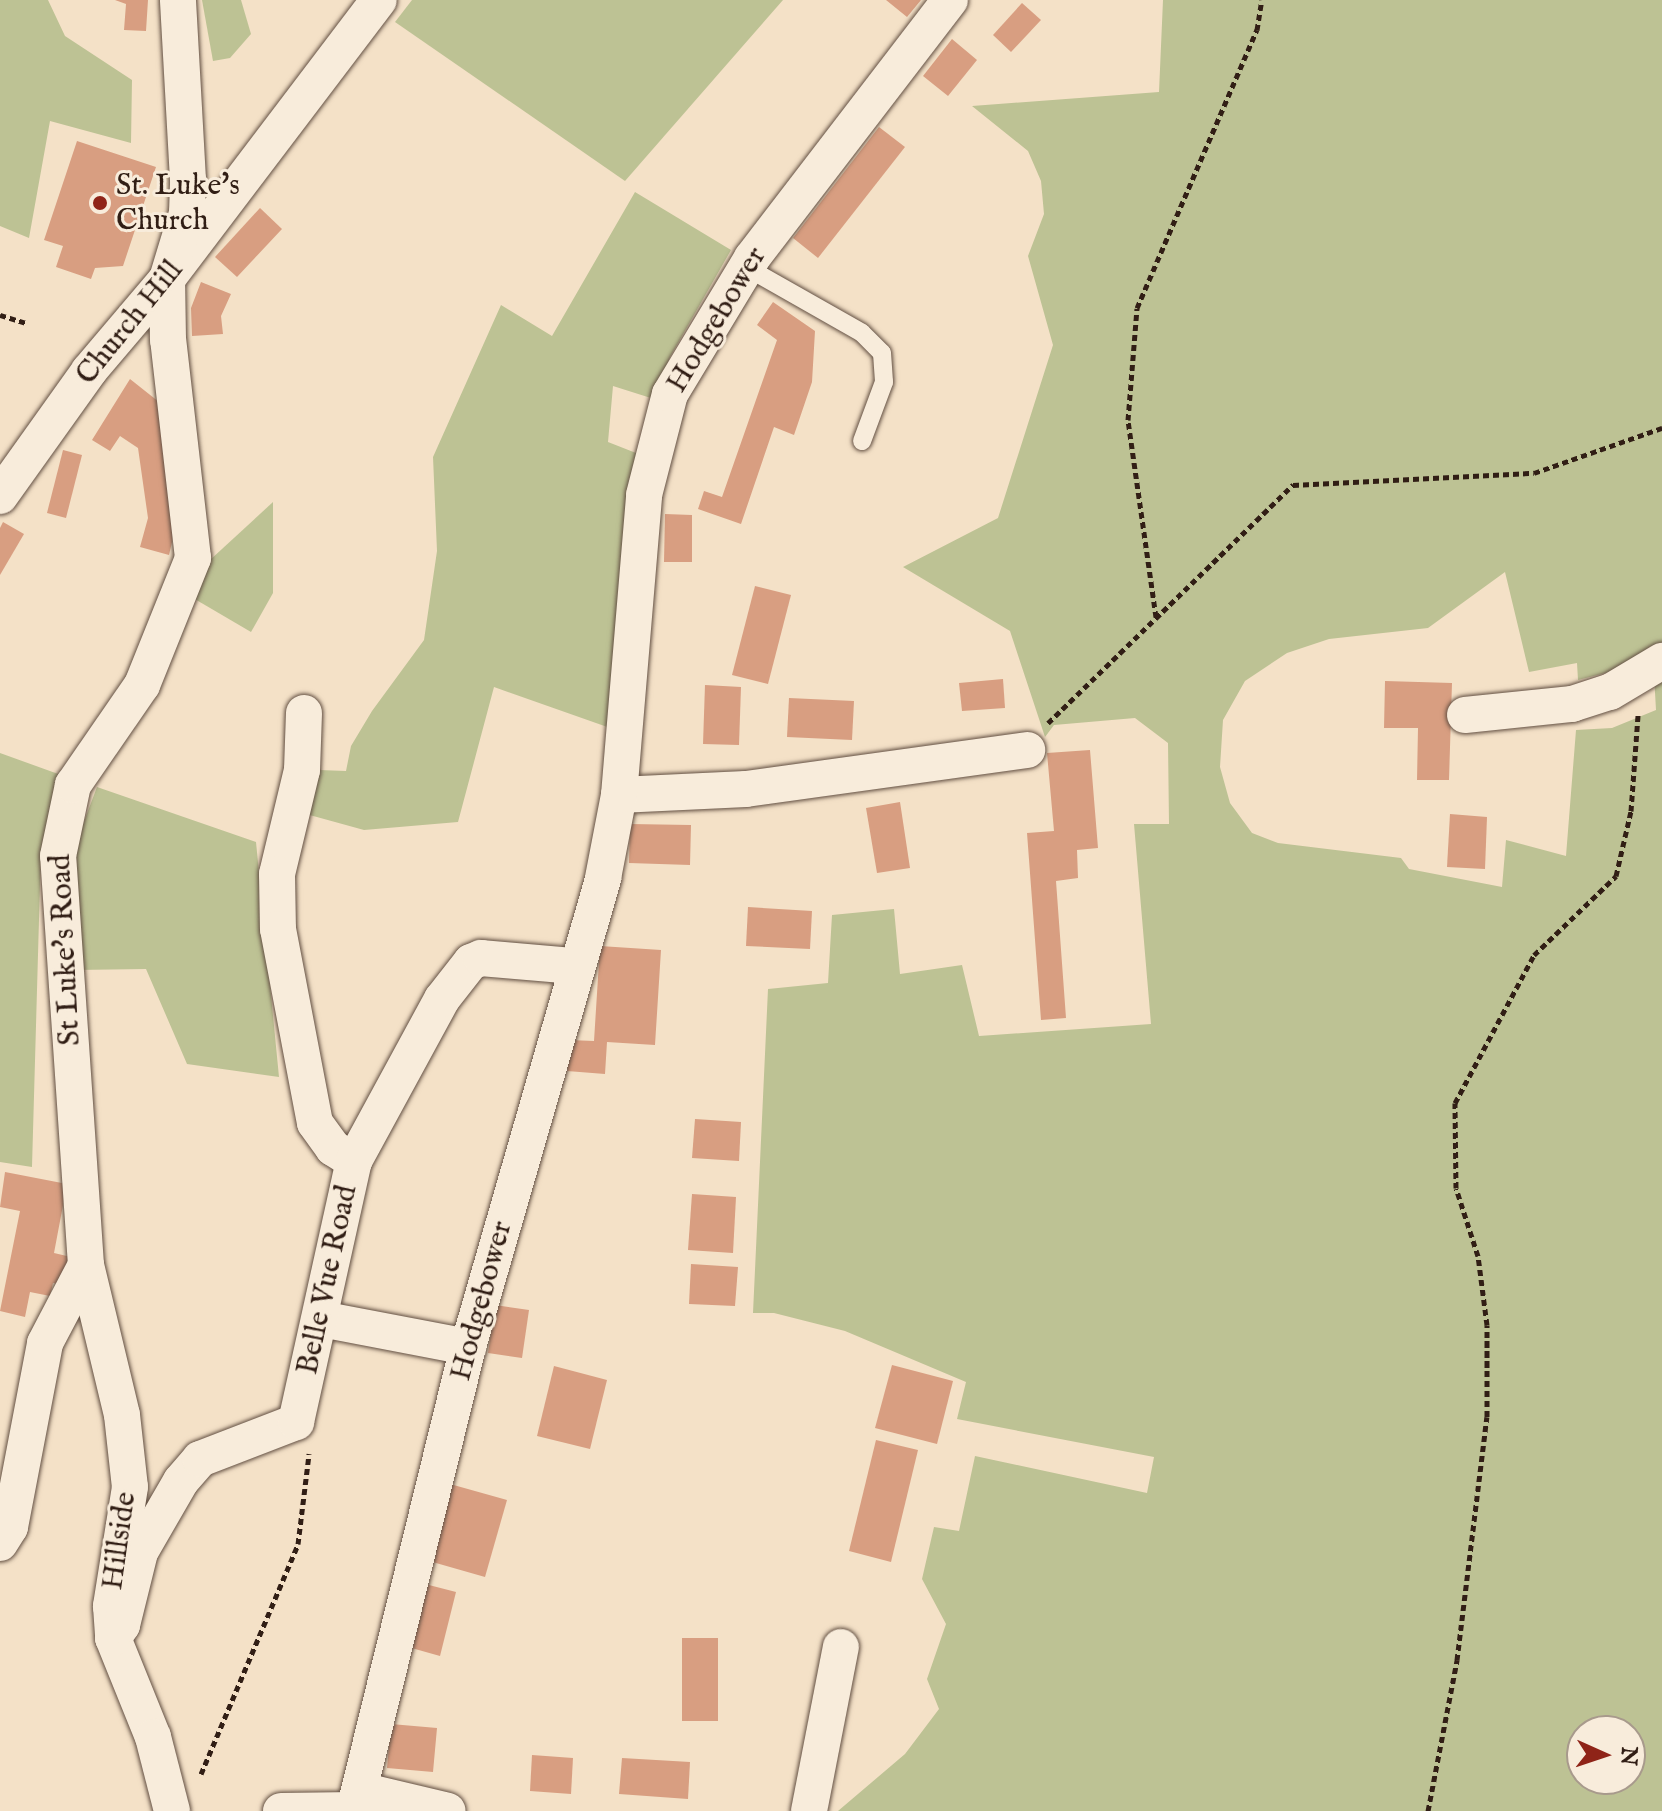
<!DOCTYPE html>
<style>
body{margin:0}
#map{position:relative;width:1662px;height:1811px;overflow:hidden;background:#f4e1c7;font-family:"IM FELL English",serif}
div>[style]{position:absolute}
.green>*{inset:0;background:#bdc294}
.building>*{inset:0;background:#d89e81}
.path>*{height:5px;margin-top:-2.5px;transform-origin:0;background:repeating-linear-gradient(90deg,#311e15 0 6px,transparent 0 10px)}
.roads{filter:drop-shadow(0 0 2px #624f42) drop-shadow(0 0 2px #624f42)}
.service>*{height:18px;margin:-9px;padding:0 9px;transform-origin:9px;border-radius:9px;background:#f8ecdb}
.minor>*{height:36px;margin:-18px;padding:0 18px;transform-origin:18px;border-radius:18px;background:#f8ecdb}
.dots>*{width:22px;height:22px;translate:-50% -50%;box-sizing:border-box;border:4px solid #f8ecdb;border-radius:50%}
span{translate:-50% -50%;white-space:nowrap;text-align:center;line-height:1.15;-webkit-text-stroke:6px #f8ecdb;paint-order:stroke}
.poi-label{font-size:30px;color:#311e15}
.left{translate:0 -50%;text-align:left}
.street-label{font-size:30px;color:#311e15}
.north{position:absolute;left:1566px;top:1715px;width:80px;height:80px;box-sizing:border-box;background:#f8ecdb;border:2px solid #a89a8c;border-radius:50%;rotate:93deg;font-size:22px;font-weight:700;line-height:32px;text-align:center;color:#311e15}
.north::after{content:'';display:block;margin:auto;width:28px;height:36px;background:#8f2418;clip-path:polygon(50% 0,100% 100%,50% 72%,0 100%)}
</style>
<div id="map">
<div class="green">
<div style="clip-path:polygon(0 0,48px 0,65px 36px,132px 80px,131px 143px,50px 121px,29px 238px,0 226px)"></div>
<div style="clip-path:polygon(202px 0,241px 0,251px 34px,230px 58px,213px 61px)"></div>
<div style="clip-path:polygon(412px 0,783px 0,625px 181px,395px 22px)"></div>
<div style="clip-path:polygon(evenodd,1163px 0,1662px 0,1662px 651px,1651px 646px,1617px 670px,1578px 680px,1577px 663px,1529px 672px,1505px 572px,1428px 628px,1329px 639px,1287px 653px,1245px 681px,1223px 720px,1220px 767px,1230px 803px,1252px 833px,1278px 843px,1401px 858px,1409px 869px,1502px 887px,1506px 840px,1566px 856px,1576px 730px,1612px 728px,1656px 710px,1654px 675px,1662px 672px,1662px 1811px,838px 1811px,905px 1754px,939px 1709px,927px 1679px,946px 1624px,922px 1579px,934px 1527px,959px 1531px,975px 1456px,1147px 1493px,1154px 1457px,957px 1419px,966px 1382px,845px 1331px,774px 1313px,753px 1313px,768px 989px,828px 983px,832px 915px,894px 909px,900px 974px,962px 965px,979px 1036px,1151px 1024px,1134px 824px,1169px 824px,1168px 743px,1135px 718px,1054px 725px,1045px 737px,1010px 631px,903px 567px,998px 518px,1053px 345px,1028px 256px,1044px 214px,1041px 181px,1028px 151px,972px 106px,1159px 92px,1163px 0,1582px 1731px,1630px 1731px,1630px 1779px,1582px 1779px,1582px 1731px)"></div>
<div style="clip-path:polygon(635px 192px,731px 250px,670px 357px,654px 399px,613px 386px,608px 442px,636px 453px,613px 729px,494px 687px,458px 822px,364px 830px,306px 814px,319px 770px,346px 771px,351px 746px,372px 711px,424px 640px,437px 551px,433px 457px,501px 305px,552px 336px)"></div>
<div style="clip-path:polygon(273px 502px,273px 593px,251px 632px,193px 598px,210px 560px)"></div>
<div style="clip-path:polygon(0 753px,61px 775px,41px 849px,32px 1167px,0 1162px)"></div>
<div style="clip-path:polygon(97px 787px,256px 842px,279px 1077px,187px 1064px,146px 969px,76px 970px,71px 856px)"></div>
</div>
<div class="building">
<div style="clip-path:polygon(115px 0,148px 0,146px 31px,124px 30px,126px 4px)"></div>
<div style="clip-path:polygon(886px 0,921px 0,907px 17px)"></div>
<div style="clip-path:polygon(1022px 3px,1041px 20px,1011px 52px,993px 35px)"></div>
<div style="clip-path:polygon(952px 39px,977px 60px,948px 96px,923px 76px)"></div>
<div style="clip-path:polygon(879px 127px,905px 147px,818px 258px,793px 238px)"></div>
<div style="clip-path:polygon(77px 141px,156px 167px,123px 266px,95px 268px,91px 279px,56px 267px,63px 246px,44px 240px)"></div>
<div style="clip-path:polygon(260px 208px,282px 229px,237px 277px,215px 257px)"></div>
<div style="clip-path:polygon(201px 282px,231px 294px,221px 316px,223px 334px,192px 336px,191px 308px)"></div>
<div style="clip-path:polygon(773px 302px,815px 331px,812px 382px,794px 435px,774px 427px,741px 524px,698px 509px,704px 491px,722px 497px,777px 340px,757px 325px)"></div>
<div style="clip-path:polygon(130px 379px,159px 402px,176px 525px,169px 555px,140px 547px,148px 518px,138px 448px,120px 436px,110px 451px,92px 440px)"></div>
<div style="clip-path:polygon(63px 450px,82px 455px,66px 518px,47px 513px)"></div>
<div style="clip-path:polygon(665px 514px,692px 515px,692px 562px,664px 562px)"></div>
<div style="clip-path:polygon(3px 522px,24px 534px,0 575px,0 528px)"></div>
<div style="clip-path:polygon(755px 586px,791px 595px,768px 684px,732px 675px)"></div>
<div style="clip-path:polygon(1003px 679px,1005px 708px,962px 711px,959px 683px)"></div>
<div style="clip-path:polygon(1385px 681px,1452px 683px,1449px 780px,1417px 780px,1418px 728px,1384px 728px)"></div>
<div style="clip-path:polygon(705px 685px,741px 687px,739px 745px,703px 744px)"></div>
<div style="clip-path:polygon(789px 698px,854px 701px,852px 740px,787px 737px)"></div>
<div style="clip-path:polygon(1090px 750px,1098px 848px,1077px 850px,1078px 878px,1056px 881px,1066px 1018px,1041px 1020px,1027px 833px,1054px 831px,1047px 753px)"></div>
<div style="clip-path:polygon(900px 802px,910px 868px,877px 873px,866px 808px)"></div>
<div style="clip-path:polygon(1450px 814px,1487px 817px,1485px 869px,1447px 867px)"></div>
<div style="clip-path:polygon(630px 824px,691px 825px,690px 865px,629px 863px)"></div>
<div style="clip-path:polygon(748px 907px,812px 911px,810px 949px,746px 946px)"></div>
<div style="clip-path:polygon(600px 946px,661px 950px,655px 1045px,607px 1042px,605px 1074px,567px 1071px,569px 1040px,594px 1041px)"></div>
<div style="clip-path:polygon(695px 1119px,741px 1122px,739px 1161px,692px 1158px)"></div>
<div style="clip-path:polygon(5px 1172px,67px 1184px,54px 1253px,71px 1257px,66px 1285px,53px 1283px,50px 1296px,30px 1292px,25px 1317px,0 1311px,20px 1211px,0 1207px)"></div>
<div style="clip-path:polygon(692px 1194px,736px 1197px,733px 1253px,688px 1250px)"></div>
<div style="clip-path:polygon(691px 1264px,738px 1267px,735px 1306px,689px 1304px)"></div>
<div style="clip-path:polygon(495px 1305px,529px 1310px,522px 1358px,488px 1353px)"></div>
<div style="clip-path:polygon(892px 1365px,953px 1381px,937px 1444px,875px 1428px)"></div>
<div style="clip-path:polygon(554px 1366px,607px 1380px,590px 1449px,537px 1436px)"></div>
<div style="clip-path:polygon(876px 1440px,918px 1450px,891px 1562px,849px 1551px)"></div>
<div style="clip-path:polygon(450px 1484px,507px 1500px,485px 1577px,429px 1561px)"></div>
<div style="clip-path:polygon(425px 1584px,456px 1592px,440px 1656px,408px 1647px)"></div>
<div style="clip-path:polygon(682px 1638px,718px 1638px,718px 1721px,682px 1721px)"></div>
<div style="clip-path:polygon(391px 1724px,437px 1728px,433px 1772px,387px 1768px)"></div>
<div style="clip-path:polygon(532px 1755px,573px 1758px,571px 1794px,530px 1791px)"></div>
<div style="clip-path:polygon(622px 1758px,690px 1762px,688px 1799px,619px 1794px)"></div>
</div>
<div class="path">
<div style="left:0;top:315px;width:27px;rotate:17deg"></div>
<div style="left:1156px;top:617px;width:199px;rotate:-98.1deg"></div>
<div style="left:1128px;top:420px;width:112px;rotate:-85.4deg"></div>
<div style="left:1137px;top:308px;width:303px;rotate:-66.7deg"></div>
<div style="left:1257px;top:30px;width:30px;rotate:-81deg"></div>
<div style="left:1048px;top:723px;width:342px;rotate:-44.2deg"></div>
<div style="left:1293px;top:485px;width:241px;rotate:-2.9deg"></div>
<div style="left:1534px;top:473px;width:136px;rotate:-19.4deg"></div>
<div style="left:201px;top:1774px;width:250px;rotate:-67.1deg"></div>
<div style="left:298px;top:1544px;width:91px;rotate:-83deg"></div>
<div style="left:1428px;top:1811px;width:154px;rotate:-79.1deg"></div>
<div style="left:1457px;top:1660px;width:245px;rotate:-83deg"></div>
<div style="left:1487px;top:1417px;width:92px;rotate:-90deg"></div>
<div style="left:1487px;top:1325px;width:70px;rotate:-97.4deg"></div>
<div style="left:1478px;top:1256px;width:71px;rotate:-107.9deg"></div>
<div style="left:1456px;top:1188px;width:85px;rotate:-90.7deg"></div>
<div style="left:1455px;top:1103px;width:168px;rotate:-61.9deg"></div>
<div style="left:1534px;top:955px;width:114px;rotate:-43.9deg"></div>
<div style="left:1616px;top:876px;width:67px;rotate:-77deg"></div>
<div style="left:1631px;top:811px;width:96px;rotate:-85.8deg"></div>
</div>
<div class="roads">
<div class="service">
<div style="left:746px;top:267px;width:133px;rotate:29.6deg"></div>
<div style="left:862px;top:333px;width:28px;rotate:45deg"></div>
<div style="left:882px;top:353px;width:29px;rotate:86deg"></div>
<div style="left:884px;top:382px;width:63px;rotate:110.4deg"></div>
</div>
<div class="minor">
<div style="left:0;top:496px;width:153px;rotate:-54.5deg"></div>
<div style="left:89px;top:371px;width:121px;rotate:-49.7deg"></div>
<div style="left:167px;top:279px;width:350px;rotate:-52.8deg"></div>
<div style="left:304px;top:713px;width:57px;rotate:92deg"></div>
<div style="left:302px;top:770px;width:107px;rotate:103.5deg"></div>
<div style="left:277px;top:874px;width:55px;rotate:89deg"></div>
<div style="left:278px;top:929px;width:197px;rotate:79.2deg"></div>
<div style="left:315px;top:1123px;width:31px;rotate:54deg"></div>
<div style="left:333px;top:1148px;width:25px;rotate:32deg"></div>
<div style="left:1465px;top:715px;width:108px;rotate:-5.9deg"></div>
<div style="left:1572px;top:704px;width:40px;rotate:-18deg"></div>
<div style="left:1610px;top:692px;width:61px;rotate:-30.8deg"></div>
<div style="left:619px;top:795px;width:127px;rotate:-2.7deg"></div>
<div style="left:746px;top:789px;width:284px;rotate:-7.9deg"></div>
<div style="left:86px;top:1265px;width:154px;rotate:76.5deg"></div>
<div style="left:122px;top:1415px;width:72px;rotate:83.7deg"></div>
<div style="left:130px;top:1487px;width:121px;rotate:99.1deg"></div>
<div style="left:111px;top:1606px;width:32px;rotate:86deg"></div>
<div style="left:113px;top:1638px;width:107px;rotate:68deg"></div>
<div style="left:153px;top:1737px;width:76px;rotate:75.6deg"></div>
<div style="left:321px;top:1319px;width:150px;rotate:10.8deg"></div>
<div style="left:0;top:1543px;width:19px;rotate:-58deg"></div>
<div style="left:10px;top:1527px;width:187px;rotate:-79.2deg"></div>
<div style="left:45px;top:1343px;width:88px;rotate:-62.3deg"></div>
<div style="left:86px;top:1265px;width:410px;rotate:-93.9deg"></div>
<div style="left:58px;top:856px;width:73px;rotate:-78.1deg"></div>
<div style="left:73px;top:785px;width:121px;rotate:-55.4deg"></div>
<div style="left:142px;top:685px;width:137px;rotate:-68.1deg"></div>
<div style="left:193px;top:558px;width:219px;rotate:-96.5deg"></div>
<div style="left:168px;top:340px;width:61px;rotate:-90.9deg"></div>
<div style="left:167px;top:279px;width:69px;rotate:-73.1deg"></div>
<div style="left:187px;top:213px;width:33px;rotate:-88deg"></div>
<div style="left:188px;top:180px;width:180px;rotate:-93.2deg"></div>
<div style="left:113px;top:1638px;width:16px;rotate:-55deg"></div>
<div style="left:122px;top:1625px;width:75px;rotate:-76.1deg"></div>
<div style="left:140px;top:1552px;width:82px;rotate:-60deg"></div>
<div style="left:181px;top:1481px;width:29px;rotate:-49deg"></div>
<div style="left:200px;top:1459px;width:103px;rotate:-21.1deg"></div>
<div style="left:296px;top:1422px;width:267px;rotate:-77.5deg"></div>
<div style="left:354px;top:1161px;width:184px;rotate:-61.5deg"></div>
<div style="left:442px;top:999px;width:47px;rotate:-51.9deg"></div>
<div style="left:471px;top:962px;width:11px;rotate:-22deg"></div>
<div style="left:481px;top:958px;width:94px;rotate:4.9deg"></div>
<div style="left:360px;top:1790px;width:90px;rotate:13.4deg"></div>
<div style="left:281px;top:1811px;width:73px;rotate:-0.8deg"></div>
<div style="left:354px;top:1811px;width:478px;rotate:-76.2deg"></div>
<div style="left:468px;top:1347px;width:488px;rotate:-73.9deg"></div>
<div style="left:603px;top:878px;width:85px;rotate:-79.1deg"></div>
<div style="left:619px;top:795px;width:301px;rotate:-85.2deg"></div>
<div style="left:644px;top:495px;width:104px;rotate:-75.6deg"></div>
<div style="left:670px;top:394px;width:159px;rotate:-58.9deg"></div>
<div style="left:752px;top:258px;width:325px;rotate:-52.5deg"></div>
<div style="left:809px;top:1811px;width:167px;rotate:-79deg"></div>
</div>
</div>
<div class="dots">
<div style="left:100px;top:203px;background:#8f2418"></div>
</div>
<div class="poi-label">
<span class="left" style="left:116px;top:203px">St. Luke's<br>Church</span>
</div>
<div class="street-label">
<span style="left:717px;top:320px;rotate:-59deg">Hodgebower</span>
<span style="left:130px;top:323px;rotate:-51deg">Church Hill</span>
<span style="left:66px;top:950px;rotate:-93deg">St Luke's Road</span>
<span style="left:328px;top:1280px;rotate:-78deg">Belle Vue Road</span>
<span style="left:482px;top:1301px;rotate:-75deg">Hodgebower</span>
<span style="left:120px;top:1541px;rotate:-82deg">Hillside</span>
</div>
<div class="north">N</div>
</div>
